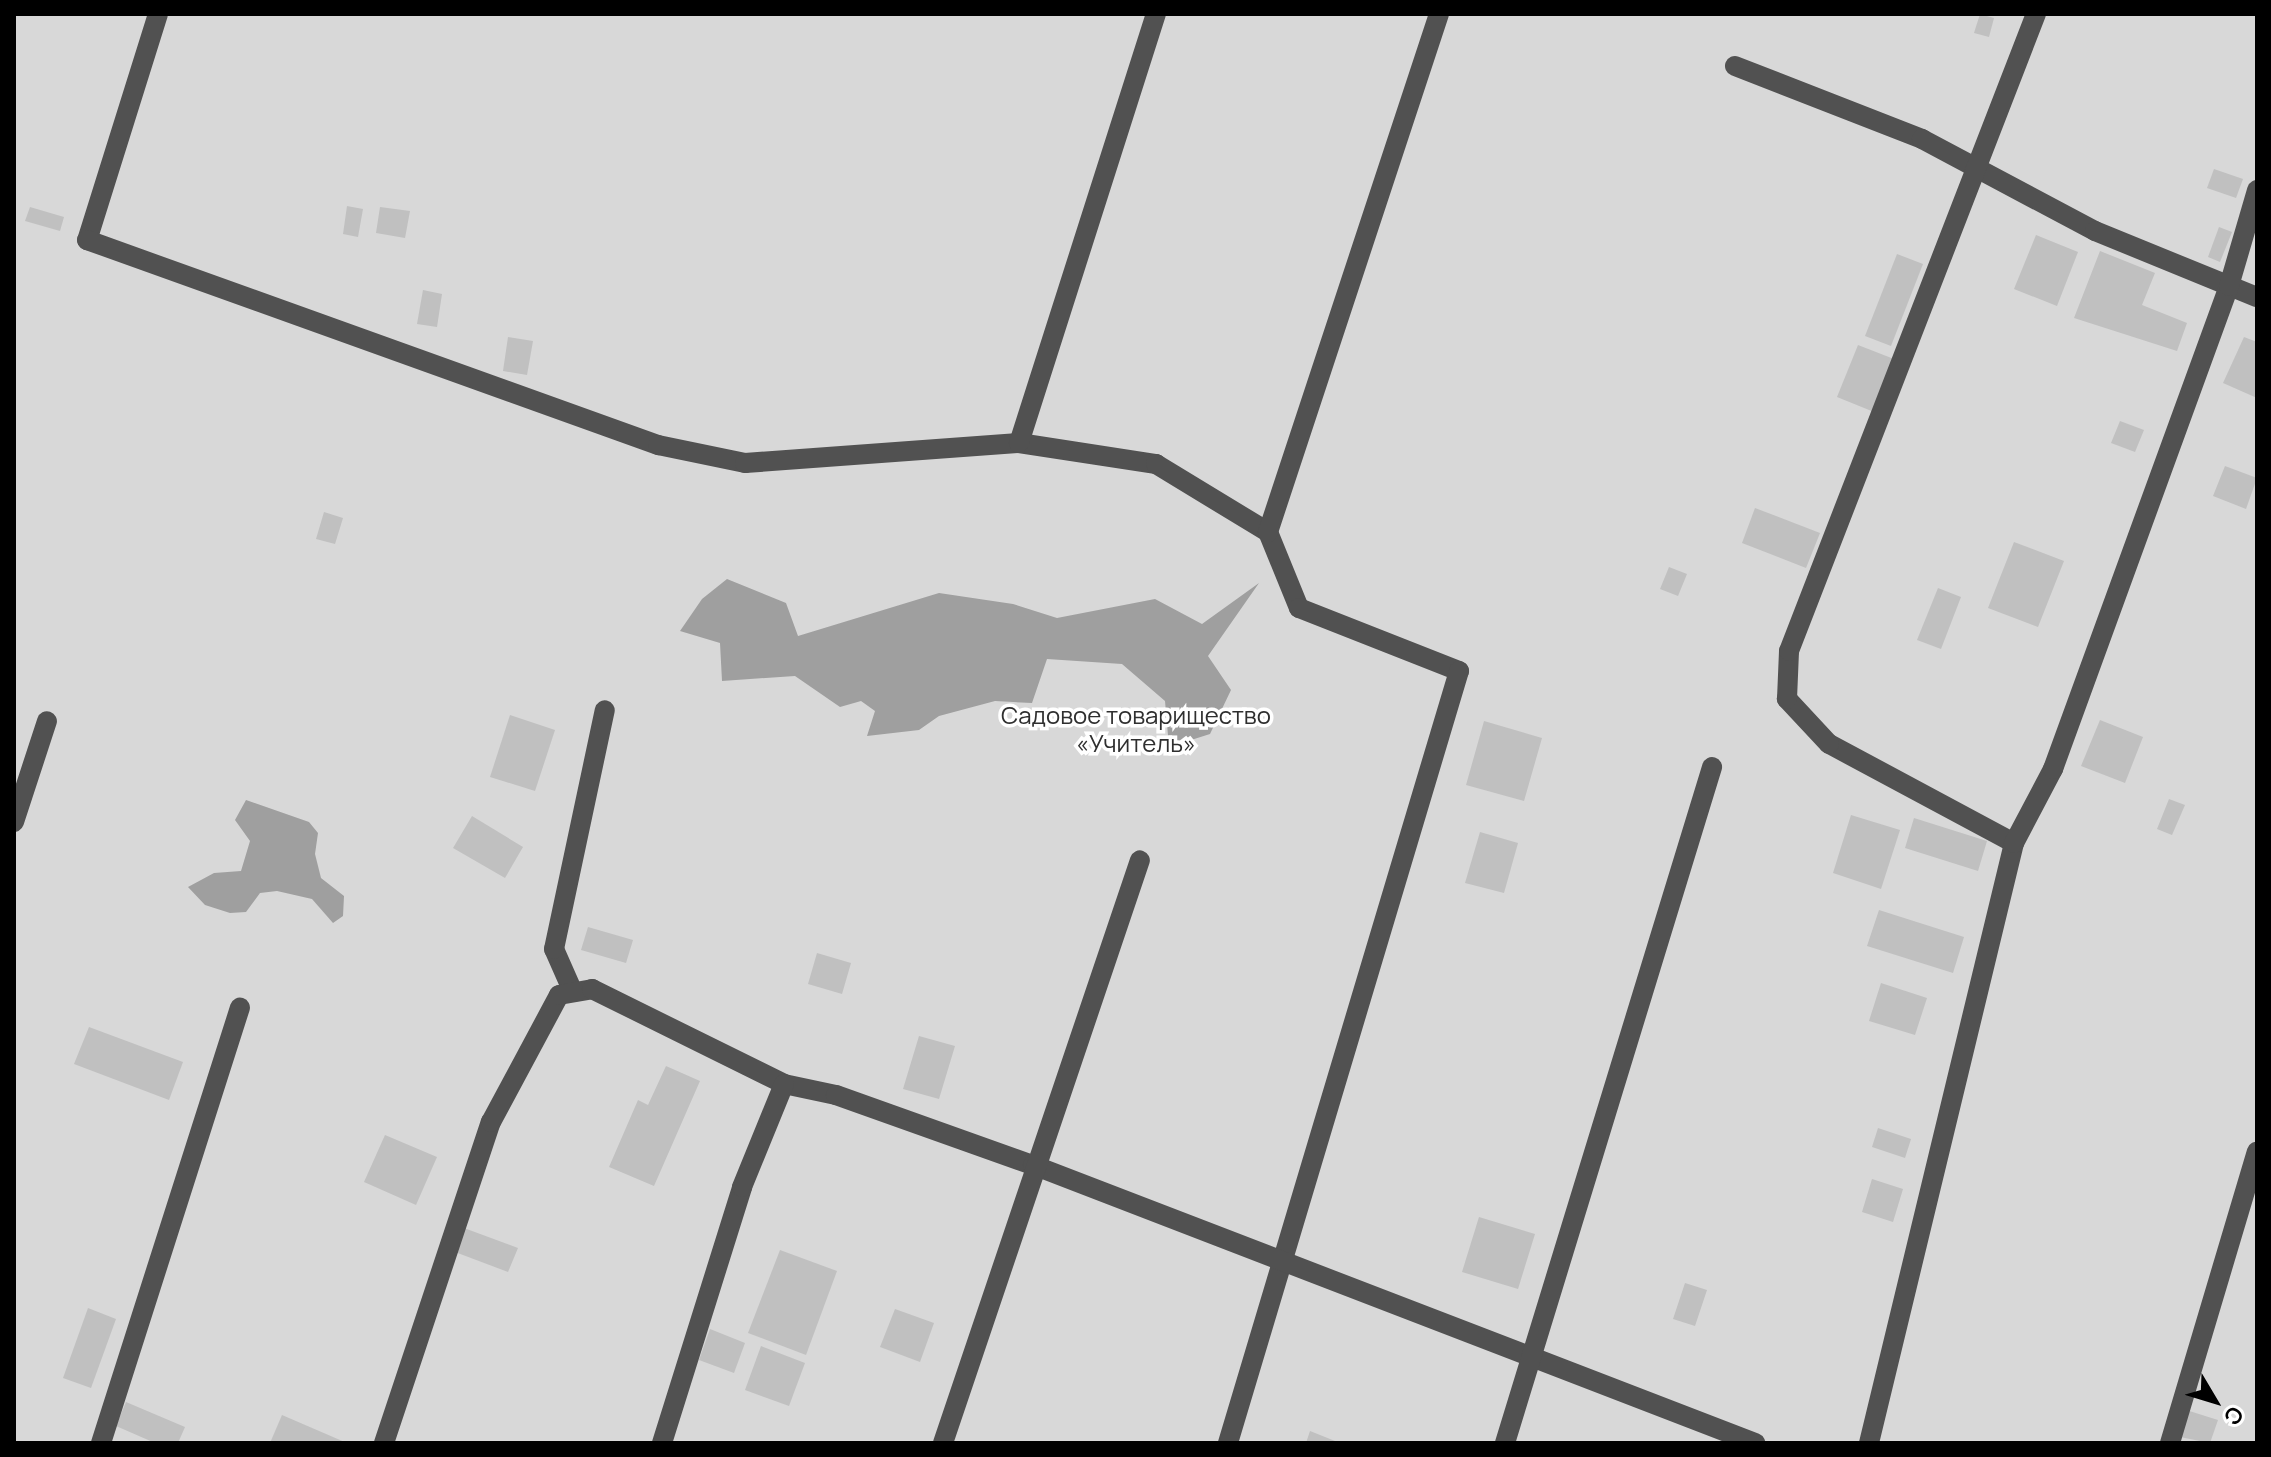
<!DOCTYPE html>
<meta charset="utf-8">
<style>
body{margin:0}
#map{position:relative;width:2271px;height:1457px;overflow:hidden;background:#fff;font-family:Manrope,sans-serif}
div>[style]{position:absolute}
.green>*{inset:0;background:#d8d8d8}
.water>*{inset:0;background:#9f9f9f}
.building>*{inset:0;background:#c0c0c0}
.minor>*{height:20px;margin:-10px;padding:0 10px;transform-origin:10px;border-radius:10px;background:#515151}
span{translate:-50% -50%;white-space:nowrap;text-align:center;line-height:1.15;-webkit-text-stroke:7px #fff;paint-order:stroke}
.park-label{font-size:24px;color:#2f2f2f}
.frame{position:absolute;inset:0;border:16px solid #000;pointer-events:none}
.north{position:absolute;left:2175px;top:1361px;width:80px;height:80px;-webkit-text-stroke:6px #fff;paint-order:stroke;rotate:128deg;font-size:22px;font-weight:700;line-height:32px;text-align:center;color:#000}
.north::after{content:'';display:block;margin:auto;width:28px;height:36px;background:#000;clip-path:polygon(50% 0,100% 100%,50% 72%,0 100%)}
</style>
<div id="map">
<div class="green">
<div style="clip-path:polygon(14px 14px,2257px 14px,2257px 1443px,14px 1443px)"></div>
</div>
<div class="water">
<div style="clip-path:polygon(727px 579px,786px 603px,798px 636px,939px 593px,1013px 604px,1057px 618px,1155px 599px,1202px 624px,1259px 583px,1208px 656px,1231px 690px,1210px 734px,1169px 747px,1165px 701px,1122px 664px,1047px 659px,1032px 703px,995px 701px,939px 716px,919px 730px,867px 736px,875px 711px,861px 701px,840px 707px,795px 676px,722px 681px,720px 643px,680px 631px,702px 599px)"></div>
<div style="clip-path:polygon(246px 800px,309px 822px,318px 833px,315px 854px,321px 878px,344px 896px,343px 916px,333px 923px,312px 899px,277px 891px,260px 893px,246px 912px,230px 913px,205px 905px,188px 887px,214px 873px,241px 871px,250px 841px,235px 820px)"></div>
</div>
<div class="building">
<div style="clip-path:polygon(1980px 14px,1994px 18px,1989px 37px,1974px 33px)"></div>
<div style="clip-path:polygon(2214px 169px,2243px 179px,2236px 198px,2207px 188px)"></div>
<div style="clip-path:polygon(347px 206px,363px 209px,358px 237px,343px 234px)"></div>
<div style="clip-path:polygon(30px 207px,64px 217px,60px 231px,25px 221px)"></div>
<div style="clip-path:polygon(380px 207px,410px 211px,405px 238px,376px 233px)"></div>
<div style="clip-path:polygon(2219px 227px,2232px 232px,2220px 262px,2208px 257px)"></div>
<div style="clip-path:polygon(2036px 235px,2078px 252px,2057px 306px,2014px 289px)"></div>
<div style="clip-path:polygon(2100px 251px,2155px 273px,2142px 305px,2187px 323px,2177px 351px,2074px 318px)"></div>
<div style="clip-path:polygon(1897px 254px,1923px 264px,1891px 346px,1865px 336px)"></div>
<div style="clip-path:polygon(423px 290px,442px 294px,437px 327px,417px 324px)"></div>
<div style="clip-path:polygon(508px 337px,533px 341px,527px 375px,503px 371px)"></div>
<div style="clip-path:polygon(2244px 337px,2257px 342px,2257px 398px,2223px 383px)"></div>
<div style="clip-path:polygon(1858px 345px,1894px 359px,1874px 412px,1837px 397px)"></div>
<div style="clip-path:polygon(2120px 421px,2144px 430px,2135px 452px,2111px 443px)"></div>
<div style="clip-path:polygon(2225px 466px,2257px 478px,2246px 509px,2213px 496px)"></div>
<div style="clip-path:polygon(1755px 508px,1820px 533px,1806px 568px,1742px 543px)"></div>
<div style="clip-path:polygon(324px 512px,343px 518px,335px 544px,316px 539px)"></div>
<div style="clip-path:polygon(2014px 542px,2064px 561px,2038px 627px,1988px 608px)"></div>
<div style="clip-path:polygon(1669px 567px,1687px 574px,1678px 596px,1660px 589px)"></div>
<div style="clip-path:polygon(1938px 588px,1961px 597px,1941px 649px,1917px 640px)"></div>
<div style="clip-path:polygon(510px 715px,555px 730px,535px 791px,490px 777px)"></div>
<div style="clip-path:polygon(2100px 720px,2143px 737px,2125px 783px,2081px 766px)"></div>
<div style="clip-path:polygon(1484px 721px,1542px 738px,1524px 801px,1466px 785px)"></div>
<div style="clip-path:polygon(2169px 799px,2185px 805px,2172px 835px,2157px 829px)"></div>
<div style="clip-path:polygon(1851px 815px,1900px 830px,1881px 889px,1833px 873px)"></div>
<div style="clip-path:polygon(472px 816px,523px 847px,505px 878px,453px 848px)"></div>
<div style="clip-path:polygon(1914px 818px,1987px 841px,1978px 871px,1905px 848px)"></div>
<div style="clip-path:polygon(1480px 832px,1518px 843px,1504px 893px,1465px 883px)"></div>
<div style="clip-path:polygon(1879px 910px,1964px 937px,1953px 973px,1867px 946px)"></div>
<div style="clip-path:polygon(588px 927px,633px 940px,626px 963px,581px 950px)"></div>
<div style="clip-path:polygon(817px 953px,851px 963px,842px 994px,808px 984px)"></div>
<div style="clip-path:polygon(1881px 983px,1927px 998px,1915px 1035px,1869px 1021px)"></div>
<div style="clip-path:polygon(89px 1027px,183px 1062px,169px 1100px,74px 1064px)"></div>
<div style="clip-path:polygon(919px 1036px,955px 1046px,939px 1099px,903px 1089px)"></div>
<div style="clip-path:polygon(666px 1066px,700px 1081px,654px 1186px,609px 1167px,638px 1100px,648px 1105px)"></div>
<div style="clip-path:polygon(1878px 1128px,1911px 1139px,1905px 1158px,1872px 1147px)"></div>
<div style="clip-path:polygon(385px 1135px,437px 1157px,416px 1205px,364px 1182px)"></div>
<div style="clip-path:polygon(1872px 1179px,1903px 1189px,1893px 1222px,1862px 1212px)"></div>
<div style="clip-path:polygon(1479px 1217px,1535px 1234px,1518px 1289px,1462px 1272px)"></div>
<div style="clip-path:polygon(464px 1228px,518px 1248px,508px 1272px,455px 1252px)"></div>
<div style="clip-path:polygon(780px 1250px,837px 1271px,806px 1355px,748px 1333px)"></div>
<div style="clip-path:polygon(1685px 1283px,1707px 1290px,1695px 1326px,1673px 1319px)"></div>
<div style="clip-path:polygon(88px 1308px,116px 1319px,91px 1388px,63px 1378px)"></div>
<div style="clip-path:polygon(895px 1309px,934px 1323px,920px 1362px,880px 1347px)"></div>
<div style="clip-path:polygon(710px 1329px,745px 1343px,734px 1373px,699px 1360px)"></div>
<div style="clip-path:polygon(761px 1346px,805px 1363px,789px 1406px,745px 1390px)"></div>
<div style="clip-path:polygon(126px 1402px,185px 1427px,178px 1443px,155px 1443px,116px 1426px)"></div>
<div style="clip-path:polygon(2183px 1409px,2218px 1420px,2210px 1443px,2175px 1436px)"></div>
<div style="clip-path:polygon(282px 1415px,347px 1443px,270px 1443px)"></div>
<div style="clip-path:polygon(1310px 1431px,1340px 1443px,1306px 1443px)"></div>
</div>
<div class="minor">
<div style="left:158px;top:14px;width:237px;rotate:107.4deg"></div>
<div style="left:87px;top:240px;width:607px;rotate:19.75deg"></div>
<div style="left:658px;top:445px;width:89px;rotate:11.7deg"></div>
<div style="left:745px;top:463px;width:275px;rotate:-4.2deg"></div>
<div style="left:1019px;top:443px;width:139px;rotate:8.7deg"></div>
<div style="left:1156px;top:464px;width:131px;rotate:31.3deg"></div>
<div style="left:1268px;top:532px;width:82px;rotate:67.8deg"></div>
<div style="left:1299px;top:608px;width:172px;rotate:21.5deg"></div>
<div style="left:1459px;top:671px;width:806px;rotate:106.66deg"></div>
<div style="left:1735px;top:66px;width:201px;rotate:21.3deg"></div>
<div style="left:1922px;top:139px;width:196px;rotate:28deg"></div>
<div style="left:2095px;top:231px;width:175px;rotate:22.2deg"></div>
<div style="left:1019px;top:443px;width:450px;rotate:-72.3deg"></div>
<div style="left:1268px;top:532px;width:545px;rotate:-71.73deg"></div>
<div style="left:14px;top:822px;width:106px;rotate:-71.9deg"></div>
<div style="left:2014px;top:843px;width:210px;rotate:-151.8deg"></div>
<div style="left:1829px;top:744px;width:62px;rotate:-133deg"></div>
<div style="left:1787px;top:699px;width:48px;rotate:-87.6deg"></div>
<div style="left:1789px;top:651px;width:683px;rotate:-68.81deg"></div>
<div style="left:573px;top:992px;width:47px;rotate:-113.8deg"></div>
<div style="left:554px;top:949px;width:244px;rotate:-78deg"></div>
<div style="left:101px;top:1443px;width:457px;rotate:-72.3deg"></div>
<div style="left:384px;top:1443px;width:338px;rotate:-71.6deg"></div>
<div style="left:491px;top:1122px;width:144px;rotate:-61.8deg"></div>
<div style="left:559px;top:995px;width:34px;rotate:-10deg"></div>
<div style="left:592px;top:989px;width:214px;rotate:26.3deg"></div>
<div style="left:784px;top:1084px;width:53px;rotate:11.9deg"></div>
<div style="left:836px;top:1095px;width:209px;rotate:19.6deg"></div>
<div style="left:1033px;top:1165px;width:774px;rotate:21.06deg"></div>
<div style="left:662px;top:1443px;width:268px;rotate:-72.6deg"></div>
<div style="left:742px;top:1187px;width:111px;rotate:-67.8deg"></div>
<div style="left:943px;top:1443px;width:615px;rotate:-71.33deg"></div>
<div style="left:1505px;top:1443px;width:707px;rotate:-72.97deg"></div>
<div style="left:1869px;top:1443px;width:617px;rotate:-76.41deg"></div>
<div style="left:2014px;top:843px;width:84px;rotate:-62.2deg"></div>
<div style="left:2053px;top:769px;width:514px;rotate:-69.98deg"></div>
<div style="left:2229px;top:286px;width:100px;rotate:-73.7deg"></div>
<div style="left:2170px;top:1443px;width:304px;rotate:-73.4deg"></div>
</div>
<div class="park-label">
<span style="left:1136px;top:729px">Садовое товарищество<br>«Учитель»</span>
</div>
<div class="frame"></div>
<div class="north">С</div>
</div>
